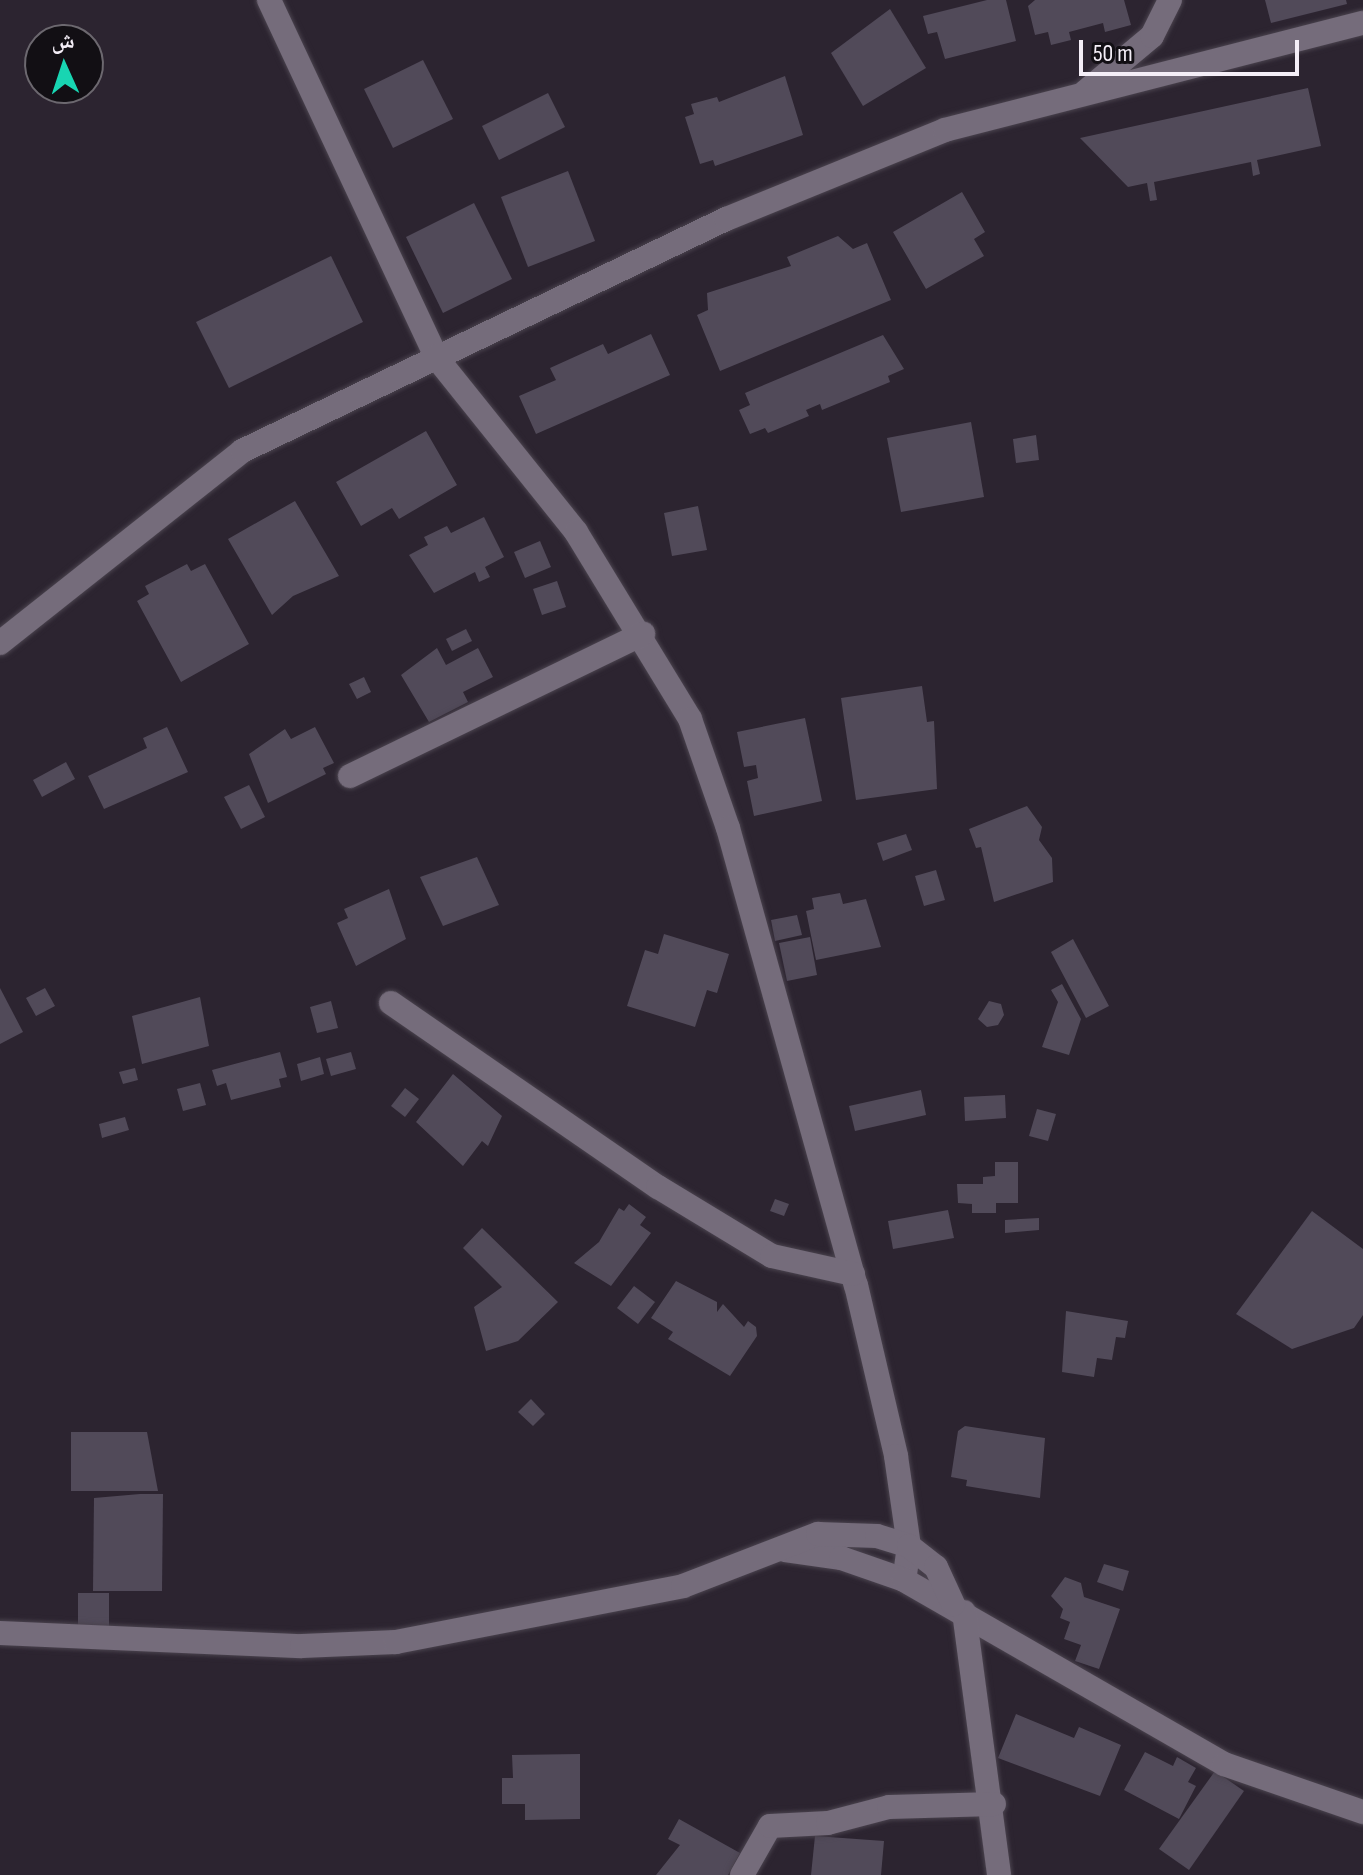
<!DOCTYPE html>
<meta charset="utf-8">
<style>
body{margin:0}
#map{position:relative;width:1363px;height:1875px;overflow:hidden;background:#2c2430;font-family:"Sofia Sans Condensed","Noto Naskh Arabic",sans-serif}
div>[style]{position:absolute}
.building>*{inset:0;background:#514a59}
.roads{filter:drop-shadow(0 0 2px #4a434e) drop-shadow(0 0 2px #4a434e)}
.street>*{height:24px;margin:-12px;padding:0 12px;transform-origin:12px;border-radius:12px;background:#756c7b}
.secondary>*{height:24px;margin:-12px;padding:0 12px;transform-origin:12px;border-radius:12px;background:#756c7b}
span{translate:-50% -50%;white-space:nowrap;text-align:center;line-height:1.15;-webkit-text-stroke:6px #120f14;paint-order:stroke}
.north{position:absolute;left:24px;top:24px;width:80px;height:80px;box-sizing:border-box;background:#120f14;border:2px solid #6c686f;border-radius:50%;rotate:357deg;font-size:22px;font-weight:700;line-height:32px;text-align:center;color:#f4eef7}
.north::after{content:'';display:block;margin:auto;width:28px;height:36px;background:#18d5b2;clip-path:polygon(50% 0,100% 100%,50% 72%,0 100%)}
.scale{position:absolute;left:1079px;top:40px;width:220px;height:36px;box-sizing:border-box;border:4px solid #f4eef7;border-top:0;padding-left:10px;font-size:24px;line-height:28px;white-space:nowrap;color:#f4eef7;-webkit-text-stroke:6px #120f14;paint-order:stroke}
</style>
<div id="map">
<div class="building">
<div style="clip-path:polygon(987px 0,1006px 0,1016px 41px,945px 59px,937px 32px,928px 34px,923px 16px)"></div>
<div style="clip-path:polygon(1035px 0,1124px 0,1131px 25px,1105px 32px,1103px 23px,1069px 32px,1071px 40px,1051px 45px,1048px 32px,1035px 35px,1028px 6px)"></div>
<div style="clip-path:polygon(1265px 0,1346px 0,1347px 4px,1271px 23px)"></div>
<div style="clip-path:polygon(890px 9px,926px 68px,863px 106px,831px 53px)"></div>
<div style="clip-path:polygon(423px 60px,453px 119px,393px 148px,364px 89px)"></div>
<div style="clip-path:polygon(785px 76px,803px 135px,715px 166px,713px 160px,700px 164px,685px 117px,694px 114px,691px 104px,717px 97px,719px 102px)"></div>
<div style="clip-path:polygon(1308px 88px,1321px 146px,1257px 160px,1260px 174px,1253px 176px,1251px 162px,1154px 182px,1157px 200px,1150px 201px,1147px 183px,1128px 187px,1080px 138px)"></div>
<div style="clip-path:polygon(548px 93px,565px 127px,499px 160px,482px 126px)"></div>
<div style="clip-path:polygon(568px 171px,595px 241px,528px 267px,501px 197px)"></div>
<div style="clip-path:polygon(962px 192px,985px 232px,974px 239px,984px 256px,926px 289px,893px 232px)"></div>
<div style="clip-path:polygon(474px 203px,512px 279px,443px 313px,406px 237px)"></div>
<div style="clip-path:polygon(838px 236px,853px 249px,867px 243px,891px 300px,720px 371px,697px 315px,708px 310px,707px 293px,791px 266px,787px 257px)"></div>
<div style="clip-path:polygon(331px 256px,363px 322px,229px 388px,196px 322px)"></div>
<div style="clip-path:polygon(651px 334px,670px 375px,536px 434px,519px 396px,556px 380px,550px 368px,603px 344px,608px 354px)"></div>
<div style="clip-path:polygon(883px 335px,904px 369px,888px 376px,890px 382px,822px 410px,820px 404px,806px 410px,809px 416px,768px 433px,765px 428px,750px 434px,739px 410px,750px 405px,745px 393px)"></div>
<div style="clip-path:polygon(971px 422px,984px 497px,901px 512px,887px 438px)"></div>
<div style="clip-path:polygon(426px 431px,457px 485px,399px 519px,392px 508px,361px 526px,336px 482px)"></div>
<div style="clip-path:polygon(1036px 435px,1039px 460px,1016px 463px,1013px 439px)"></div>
<div style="clip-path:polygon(295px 501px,339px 576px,293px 596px,272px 615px,228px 539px)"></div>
<div style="clip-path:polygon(698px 506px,707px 550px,672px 556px,664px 513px)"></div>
<div style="clip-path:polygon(484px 517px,504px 557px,485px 567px,490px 577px,479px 582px,475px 572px,434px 593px,409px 555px,428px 545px,424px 537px,447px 526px,451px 533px)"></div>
<div style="clip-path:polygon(540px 541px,551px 567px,525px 578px,514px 552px)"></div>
<div style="clip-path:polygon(187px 564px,191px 571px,205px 564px,249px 644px,181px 682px,137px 601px,149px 594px,145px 586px)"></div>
<div style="clip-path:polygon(557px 581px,566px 607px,542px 615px,533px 589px)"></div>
<div style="clip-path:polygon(466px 629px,472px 641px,452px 651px,446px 639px)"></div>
<div style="clip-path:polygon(437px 648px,446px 665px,478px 648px,493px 677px,463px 692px,468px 702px,429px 722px,401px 675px)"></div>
<div style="clip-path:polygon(364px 677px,371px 692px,357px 699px,349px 684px)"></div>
<div style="clip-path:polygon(922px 686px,927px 722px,934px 721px,937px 789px,856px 800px,841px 698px)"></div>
<div style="clip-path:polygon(805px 718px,822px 801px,754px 816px,747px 781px,758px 778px,756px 765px,744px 767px,737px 732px)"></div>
<div style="clip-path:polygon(167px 727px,188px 772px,104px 809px,88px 776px,147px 748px,143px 738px)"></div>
<div style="clip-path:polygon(315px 727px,334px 763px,323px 768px,326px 774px,268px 803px,249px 754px,285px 729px,291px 739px)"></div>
<div style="clip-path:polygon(66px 762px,75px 779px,42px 797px,33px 780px)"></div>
<div style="clip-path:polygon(249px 785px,265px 817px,241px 829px,224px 797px)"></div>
<div style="clip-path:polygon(1027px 806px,1042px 827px,1039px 840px,1052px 858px,1053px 882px,994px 902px,981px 847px,976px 848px,969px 829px)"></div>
<div style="clip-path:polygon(906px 834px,912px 850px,883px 861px,877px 843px)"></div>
<div style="clip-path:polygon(477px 857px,499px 905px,443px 926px,420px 877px)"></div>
<div style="clip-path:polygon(936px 870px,945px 900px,924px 906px,915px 876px)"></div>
<div style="clip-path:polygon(389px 889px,406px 939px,356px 966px,337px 923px,348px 918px,344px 909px)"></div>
<div style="clip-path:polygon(840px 893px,843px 904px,866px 899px,881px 947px,816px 960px,806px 911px,814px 909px,812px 898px)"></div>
<div style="clip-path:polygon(797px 915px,802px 935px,775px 941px,771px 920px)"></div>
<div style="clip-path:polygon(664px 934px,729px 954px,717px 993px,707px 990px,695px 1027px,627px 1006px,645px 950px,658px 954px)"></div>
<div style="clip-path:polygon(810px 937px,817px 975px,787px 981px,779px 943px)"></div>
<div style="clip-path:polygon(1073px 939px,1109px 1006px,1086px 1018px,1051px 952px)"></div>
<div style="clip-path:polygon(1062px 984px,1081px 1019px,1069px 1055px,1042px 1047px,1058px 1002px,1051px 990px)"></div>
<div style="clip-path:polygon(0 988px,23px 1032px,0 1044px)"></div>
<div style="clip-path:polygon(45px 988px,55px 1006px,36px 1016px,26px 998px)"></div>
<div style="clip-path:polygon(200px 997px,209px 1046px,142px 1064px,132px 1016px)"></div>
<div style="clip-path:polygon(331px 1001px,338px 1028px,317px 1033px,310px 1007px)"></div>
<div style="clip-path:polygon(989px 1001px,1001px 1004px,1004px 1015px,998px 1025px,987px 1027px,978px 1019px)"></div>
<div style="clip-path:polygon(280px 1052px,287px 1077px,279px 1079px,281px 1087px,231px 1100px,226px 1083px,217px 1086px,212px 1070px)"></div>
<div style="clip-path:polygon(351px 1052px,356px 1069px,331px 1076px,326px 1059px)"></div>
<div style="clip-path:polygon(320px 1057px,324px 1074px,301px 1081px,297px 1064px)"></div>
<div style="clip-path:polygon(135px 1068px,138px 1080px,123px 1084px,119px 1072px)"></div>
<div style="clip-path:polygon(453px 1074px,502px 1116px,488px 1146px,482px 1141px,463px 1166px,416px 1122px)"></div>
<div style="clip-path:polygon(200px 1083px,206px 1105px,183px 1111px,177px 1089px)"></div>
<div style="clip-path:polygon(405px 1088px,419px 1099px,405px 1117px,391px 1106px)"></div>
<div style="clip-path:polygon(921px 1090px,926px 1115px,855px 1131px,849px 1106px)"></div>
<div style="clip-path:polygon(1005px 1095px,1006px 1118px,965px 1121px,964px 1097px)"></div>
<div style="clip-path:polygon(1037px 1109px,1056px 1114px,1048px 1141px,1029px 1136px)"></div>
<div style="clip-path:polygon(125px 1117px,129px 1130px,102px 1138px,99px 1124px)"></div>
<div style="clip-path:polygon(995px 1162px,1018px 1162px,1018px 1203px,996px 1203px,996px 1213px,972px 1213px,972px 1204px,958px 1203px,957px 1184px,983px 1184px,983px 1177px,995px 1176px)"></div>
<div style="clip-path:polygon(775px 1199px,789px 1204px,784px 1216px,770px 1211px)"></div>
<div style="clip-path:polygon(629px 1204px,646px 1217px,640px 1225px,651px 1233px,611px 1286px,574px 1263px,599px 1242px,619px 1208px,624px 1211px)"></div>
<div style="clip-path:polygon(948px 1210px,954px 1238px,893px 1249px,888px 1221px)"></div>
<div style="clip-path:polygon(1312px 1211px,1363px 1249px,1363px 1315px,1354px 1328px,1292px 1349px,1236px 1314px)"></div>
<div style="clip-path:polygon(1039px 1218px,1039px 1230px,1005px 1233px,1005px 1220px)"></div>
<div style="clip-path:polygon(482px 1228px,558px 1302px,518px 1341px,486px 1351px,474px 1307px,502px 1287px,463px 1248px)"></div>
<div style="clip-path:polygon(676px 1281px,717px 1302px,717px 1312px,723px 1304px,744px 1327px,748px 1321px,756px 1327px,757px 1336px,730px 1376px,668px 1339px,673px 1332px,651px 1318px)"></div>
<div style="clip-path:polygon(634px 1286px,655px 1302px,638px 1324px,617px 1308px)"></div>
<div style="clip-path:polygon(1066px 1311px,1128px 1321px,1125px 1338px,1116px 1337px,1112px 1360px,1097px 1358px,1094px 1377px,1062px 1372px)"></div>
<div style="clip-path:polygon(531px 1399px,545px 1414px,533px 1426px,518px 1412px)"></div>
<div style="clip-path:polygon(965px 1426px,1045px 1438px,1040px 1498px,966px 1486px,967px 1480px,951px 1477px,958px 1431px)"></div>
<div style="clip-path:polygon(71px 1432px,147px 1432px,158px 1491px,71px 1491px)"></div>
<div style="clip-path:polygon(140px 1494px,163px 1494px,162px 1591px,93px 1591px,94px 1498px)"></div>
<div style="clip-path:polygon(1104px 1564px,1129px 1571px,1123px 1591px,1097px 1582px)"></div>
<div style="clip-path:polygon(1065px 1577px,1081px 1583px,1084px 1597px,1120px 1609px,1099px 1669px,1075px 1661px,1081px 1645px,1064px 1639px,1070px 1622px,1060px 1618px,1063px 1609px,1051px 1596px)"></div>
<div style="clip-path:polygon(78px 1593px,109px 1593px,109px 1630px,78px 1630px)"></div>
<div style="clip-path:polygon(1016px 1714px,1074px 1738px,1079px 1727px,1121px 1745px,1100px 1796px,998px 1758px)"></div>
<div style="clip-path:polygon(1145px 1752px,1173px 1766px,1177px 1757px,1196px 1768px,1188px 1782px,1196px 1786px,1179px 1819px,1124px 1790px)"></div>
<div style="clip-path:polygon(580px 1754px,580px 1819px,525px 1820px,525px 1804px,502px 1804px,502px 1778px,513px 1778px,512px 1755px)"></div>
<div style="clip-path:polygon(1215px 1771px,1244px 1791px,1189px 1870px,1159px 1849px)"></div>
<div style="clip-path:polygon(679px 1819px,740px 1853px,728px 1875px,656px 1875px,680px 1845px,668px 1839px)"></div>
<div style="clip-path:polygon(815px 1836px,884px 1841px,881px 1875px,811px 1875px)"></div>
</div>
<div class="roads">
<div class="street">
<div style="left:269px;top:0;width:394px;rotate:64.9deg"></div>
<div style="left:436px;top:357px;width:224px;rotate:51.3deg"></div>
<div style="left:576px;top:532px;width:219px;rotate:58.6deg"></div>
<div style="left:690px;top:719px;width:115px;rotate:70.8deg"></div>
<div style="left:728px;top:828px;width:475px;rotate:74.4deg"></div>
<div style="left:856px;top:1285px;width:176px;rotate:76.8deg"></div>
<div style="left:896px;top:1456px;width:91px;rotate:81.8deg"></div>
<div style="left:909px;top:1546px;width:34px;rotate:98deg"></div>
<div style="left:1085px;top:92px;width:87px;rotate:-39.9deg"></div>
<div style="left:1152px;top:36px;width:40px;rotate:-63.4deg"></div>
<div style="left:350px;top:776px;width:326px;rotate:-25.9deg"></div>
<div style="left:391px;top:1003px;width:324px;rotate:34.6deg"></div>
<div style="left:658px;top:1187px;width:133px;rotate:31.2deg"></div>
<div style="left:772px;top:1256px;width:83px;rotate:12.5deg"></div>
<div style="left:785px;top:1550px;width:57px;rotate:8.1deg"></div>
<div style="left:841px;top:1558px;width:67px;rotate:19.2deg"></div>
<div style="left:904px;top:1580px;width:369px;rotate:29.9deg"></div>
<div style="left:1224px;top:1764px;width:147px;rotate:19.1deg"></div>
<div style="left:964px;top:1612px;width:265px;rotate:82.4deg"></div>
<div style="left:0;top:1633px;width:302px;rotate:2.5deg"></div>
<div style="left:302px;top:1646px;width:94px;rotate:-2.4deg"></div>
<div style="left:396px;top:1642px;width:292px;rotate:-11deg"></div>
<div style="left:683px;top:1586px;width:145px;rotate:-21.1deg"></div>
<div style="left:818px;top:1534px;width:59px;rotate:1.9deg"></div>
<div style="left:877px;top:1536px;width:34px;rotate:17deg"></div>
<div style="left:909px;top:1546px;width:34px;rotate:38deg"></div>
<div style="left:936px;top:1567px;width:41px;rotate:65.3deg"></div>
<div style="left:742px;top:1875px;width:56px;rotate:-60.3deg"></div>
<div style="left:770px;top:1826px;width:58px;rotate:-3deg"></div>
<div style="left:828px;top:1823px;width:63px;rotate:-14.7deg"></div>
<div style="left:889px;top:1807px;width:105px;rotate:-1.6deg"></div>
</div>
<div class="secondary">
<div style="left:0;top:643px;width:309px;rotate:-38.4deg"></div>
<div style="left:242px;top:451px;width:537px;rotate:-25.61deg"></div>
<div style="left:726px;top:219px;width:236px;rotate:-22.1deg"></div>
<div style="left:945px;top:130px;width:431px;rotate:-14.4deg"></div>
</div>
</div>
<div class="north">ش</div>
<div class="scale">50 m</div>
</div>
